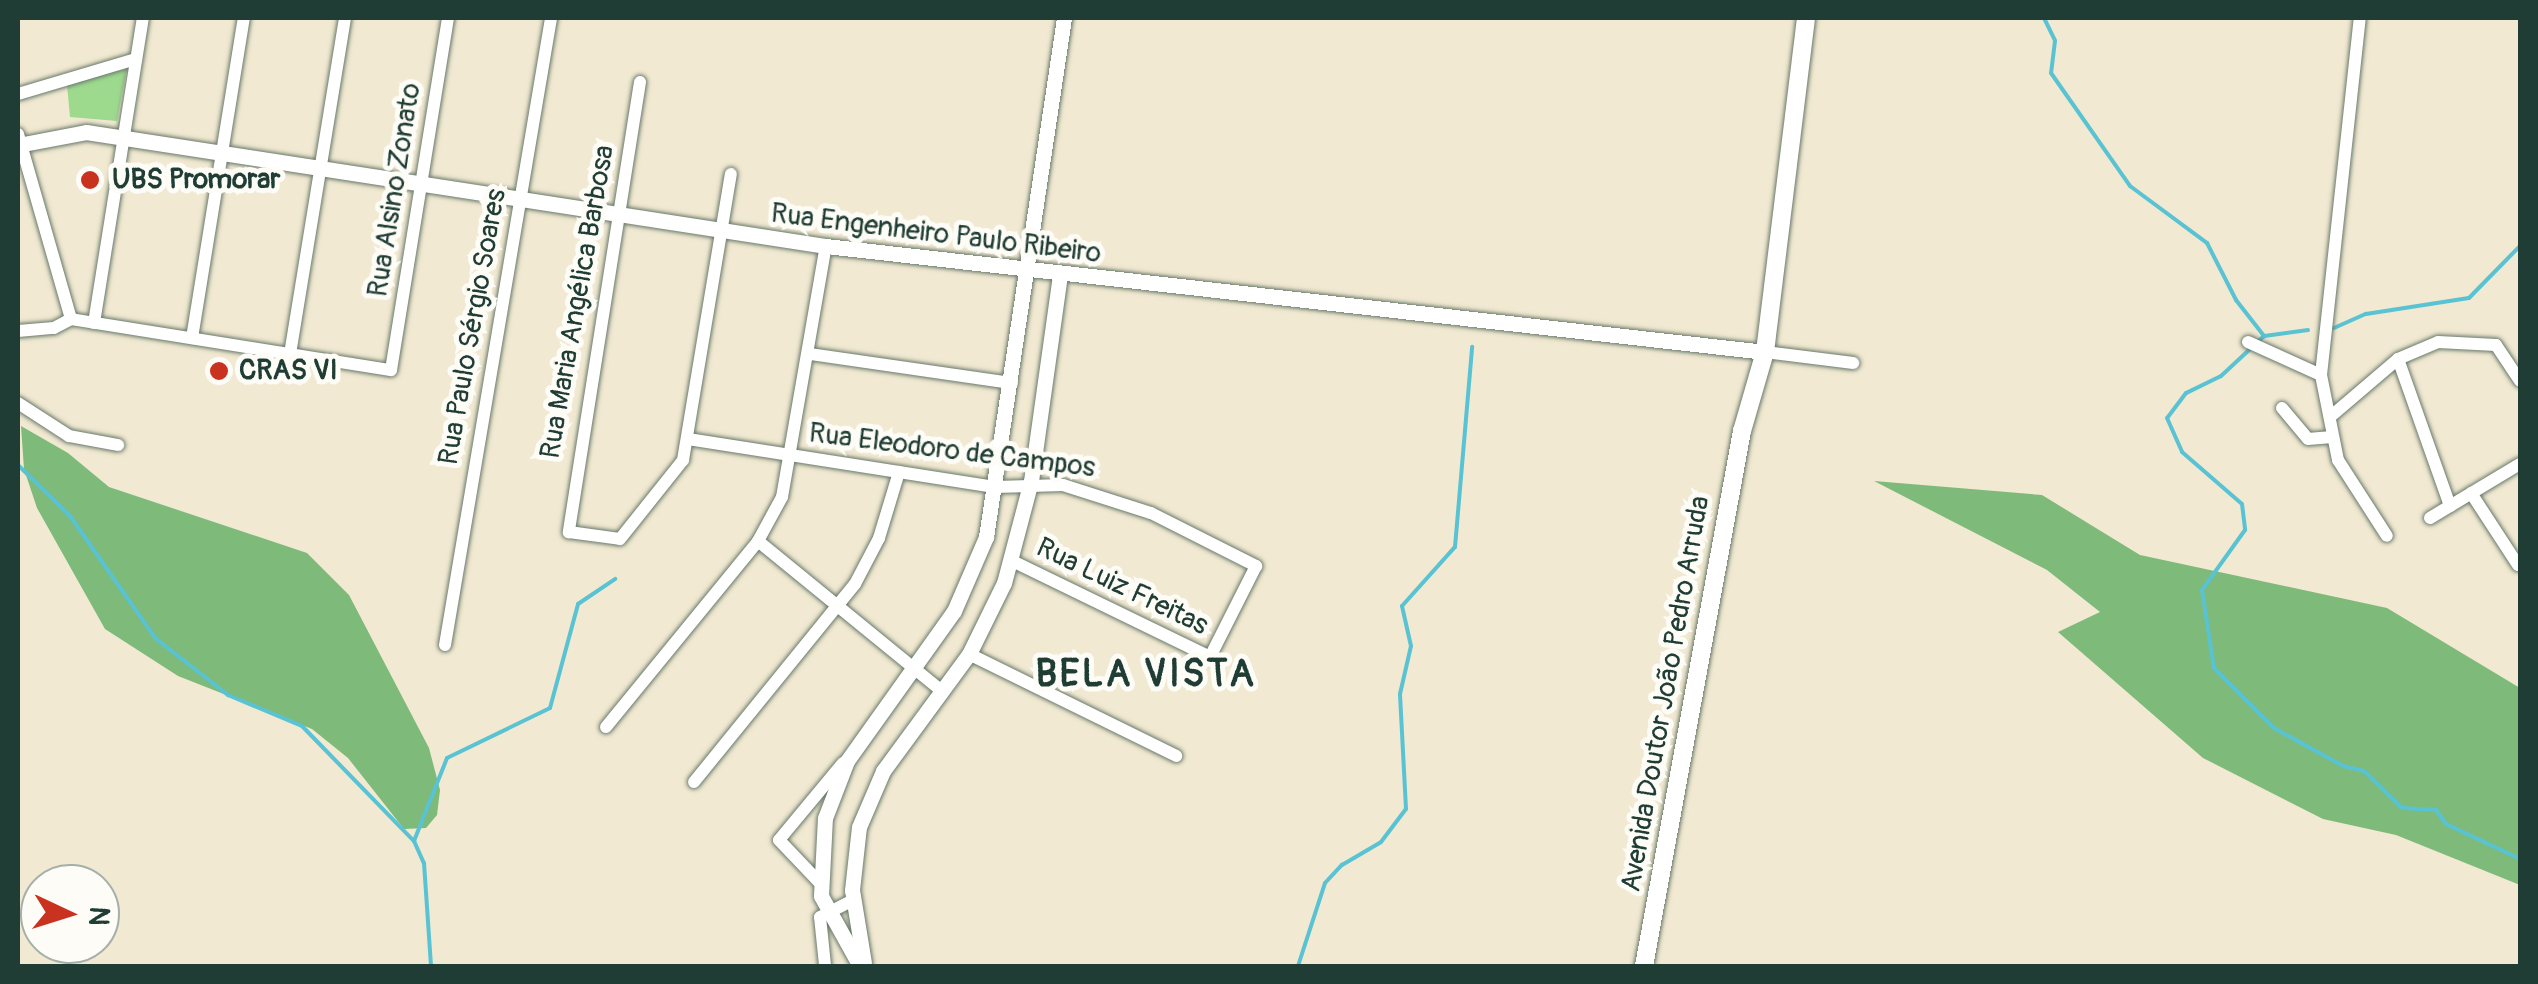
<!DOCTYPE html>
<meta charset="utf-8">
<style>
body{margin:0}
#map{position:relative;width:2538px;height:984px;overflow:hidden;background:#f1e9d1;font-family:Pangolin,sans-serif}
div>[style]{position:absolute}
.green>*{inset:0;background:#9dda8e}
.forest>*{inset:0;background:#7eba79}
.stream>*{height:4px;margin:-2px;padding:0 2px;transform-origin:2px;border-radius:2px;background:#59c3d4}
.roads{filter:drop-shadow(0 0 2px #68796b) drop-shadow(0 0 2px #68796b)}
.minor>*{height:12px;margin:-6px;padding:0 6px;transform-origin:6px;border-radius:6px;background:#fff}
.tertiary>*{height:15px;margin:-7.5px;padding:0 7.5px;transform-origin:7.5px;border-radius:7.5px;background:#fff}
.secondary>*{height:18px;margin:-9px;padding:0 9px;transform-origin:9px;border-radius:9px;background:#fff}
.dots>*{width:28px;height:28px;translate:-50% -50%;box-sizing:border-box;border:5px solid #fdfcf7;border-radius:50%}
span{translate:-50% -50%;white-space:nowrap;text-align:center;line-height:1.15;-webkit-text-stroke:10px #fdfcf7;paint-order:stroke}
.poi-label{font-size:28px;color:#1f3d34;font-weight:700}
.left{translate:0 -50%;text-align:left}
.street-label{font-size:28px;color:#1f3d34}
.district-label{font-size:38px;color:#1f3d34;font-weight:700;letter-spacing:2.5px}
.frame{position:absolute;inset:0;border:20px solid #1f3d34;pointer-events:none}
.north{position:absolute;left:20px;top:864px;width:100px;height:100px;box-sizing:border-box;background:#fdfcf7;border:2px solid #a4b0a9;border-radius:50%;rotate:94deg;font-size:28px;font-weight:700;line-height:40px;text-align:center;color:#1f3d34}
.north::after{content:'';display:block;margin:auto;width:35px;height:45px;background:#c8321e;clip-path:polygon(50% 0,100% 100%,50% 72%,0 100%)}
</style>
<div id="map">
<div class="green">
<div style="clip-path:polygon(127px 67px,117px 121px,70px 117px,67px 85px)"></div>
</div>
<div class="forest">
<div style="clip-path:polygon(21px 426px,68px 453px,109px 487px,307px 553px,349px 595px,429px 748px,440px 790px,437px 815px,426px 828px,404px 829px,348px 758px,312px 729px,178px 676px,105px 629px,37px 508px,24px 469px)"></div>
<div style="clip-path:polygon(1874px 481px,2042px 495px,2140px 555px,2387px 608px,2520px 688px,2520px 885px,2396px 835px,2323px 819px,2203px 758px,2058px 632px,2100px 612px,2047px 570px)"></div>
</div>
<div class="stream">
<div style="left:2044px;top:18px;width:25px;rotate:64deg"></div>
<div style="left:2055px;top:41px;width:32px;rotate:97deg"></div>
<div style="left:2051px;top:73px;width:138px;rotate:55deg"></div>
<div style="left:2130px;top:186px;width:96px;rotate:36.5deg"></div>
<div style="left:2207px;top:243px;width:64px;rotate:63deg"></div>
<div style="left:2236px;top:300px;width:46px;rotate:52.1deg"></div>
<div style="left:2334px;top:328px;width:35px;rotate:-24deg"></div>
<div style="left:2366px;top:314px;width:104px;rotate:-8.8deg"></div>
<div style="left:2469px;top:298px;width:73px;rotate:-45.6deg"></div>
<div style="left:2308px;top:330px;width:44px;rotate:172.2deg"></div>
<div style="left:2264px;top:336px;width:59px;rotate:137.1deg"></div>
<div style="left:2221px;top:376px;width:39px;rotate:154deg"></div>
<div style="left:2186px;top:393px;width:31px;rotate:127deg"></div>
<div style="left:2167px;top:418px;width:37px;rotate:66deg"></div>
<div style="left:2182px;top:452px;width:79px;rotate:40.9deg"></div>
<div style="left:2242px;top:504px;width:26px;rotate:83deg"></div>
<div style="left:2245px;top:530px;width:74px;rotate:125.6deg"></div>
<div style="left:2202px;top:590px;width:79px;rotate:81.3deg"></div>
<div style="left:2214px;top:668px;width:85px;rotate:45deg"></div>
<div style="left:2274px;top:728px;width:79px;rotate:28.8deg"></div>
<div style="left:2343px;top:766px;width:22px;rotate:13deg"></div>
<div style="left:2364px;top:771px;width:53px;rotate:44.2deg"></div>
<div style="left:2402px;top:808px;width:34px;rotate:3deg"></div>
<div style="left:2436px;top:810px;width:17px;rotate:54deg"></div>
<div style="left:2446px;top:824px;width:82px;rotate:25.3deg"></div>
<div style="left:18px;top:465px;width:73px;rotate:44.4deg"></div>
<div style="left:70px;top:516px;width:149px;rotate:55.1deg"></div>
<div style="left:155px;top:638px;width:93px;rotate:38deg"></div>
<div style="left:228px;top:695px;width:80px;rotate:22.7deg"></div>
<div style="left:302px;top:726px;width:161px;rotate:45.8deg"></div>
<div style="left:414px;top:841px;width:24px;rotate:66deg"></div>
<div style="left:424px;top:863px;width:103px;rotate:86.1deg"></div>
<div style="left:414px;top:841px;width:89px;rotate:-68.3deg"></div>
<div style="left:447px;top:758px;width:114px;rotate:-25.9deg"></div>
<div style="left:550px;top:708px;width:108px;rotate:-74.9deg"></div>
<div style="left:578px;top:604px;width:45px;rotate:-34deg"></div>
<div style="left:1298px;top:966px;width:87px;rotate:-72deg"></div>
<div style="left:1325px;top:883px;width:25px;rotate:-47deg"></div>
<div style="left:1342px;top:865px;width:45px;rotate:-30.5deg"></div>
<div style="left:1381px;top:842px;width:41px;rotate:-52.9deg"></div>
<div style="left:1406px;top:809px;width:115px;rotate:-93deg"></div>
<div style="left:1400px;top:694px;width:49px;rotate:-77.1deg"></div>
<div style="left:1411px;top:646px;width:41px;rotate:-102.7deg"></div>
<div style="left:1402px;top:606px;width:79px;rotate:-48.1deg"></div>
<div style="left:1455px;top:547px;width:201px;rotate:-85.1deg"></div>
</div>
<div class="roads">
<div class="minor">
<div style="left:640px;top:82px;width:456px;rotate:99deg"></div>
<div style="left:569px;top:532px;width:51px;rotate:7.8deg"></div>
<div style="left:620px;top:539px;width:101px;rotate:-51.4deg"></div>
<div style="left:683px;top:460px;width:290px;rotate:-80.5deg"></div>
<div style="left:18px;top:94px;width:123px;rotate:-16.5deg"></div>
<div style="left:18px;top:134px;width:192px;rotate:74deg"></div>
<div style="left:94px;top:323px;width:309px;rotate:-80.9deg"></div>
<div style="left:18px;top:331px;width:36px;rotate:-5deg"></div>
<div style="left:54px;top:328px;width:19px;rotate:-28deg"></div>
<div style="left:71px;top:319px;width:324px;rotate:9.1deg"></div>
<div style="left:391px;top:370px;width:357px;rotate:-80.8deg"></div>
<div style="left:192px;top:338px;width:324px;rotate:-80.8deg"></div>
<div style="left:2248px;top:342px;width:80px;rotate:24.3deg"></div>
<div style="left:2321px;top:375px;width:87px;rotate:78.7deg"></div>
<div style="left:2338px;top:460px;width:90px;rotate:57.2deg"></div>
<div style="left:1765px;top:352px;width:89px;rotate:7.1deg"></div>
<div style="left:290px;top:354px;width:340px;rotate:-80.7deg"></div>
<div style="left:810px;top:354px;width:204px;rotate:8.2deg"></div>
<div style="left:2398px;top:359px;width:156px;rotate:70.5deg"></div>
<div style="left:2321px;top:375px;width:359px;rotate:-83.8deg"></div>
<div style="left:18px;top:403px;width:61px;rotate:32.9deg"></div>
<div style="left:69px;top:436px;width:50px;rotate:10.4deg"></div>
<div style="left:2282px;top:408px;width:40px;rotate:50deg"></div>
<div style="left:2308px;top:439px;width:24px;rotate:-5deg"></div>
<div style="left:2330px;top:417px;width:89px;rotate:-40.5deg"></div>
<div style="left:2398px;top:359px;width:43px;rotate:-23deg"></div>
<div style="left:2438px;top:342px;width:58px;rotate:3deg"></div>
<div style="left:2496px;top:345px;width:43px;rotate:56.3deg"></div>
<div style="left:688px;top:439px;width:312px;rotate:8.9deg"></div>
<div style="left:996px;top:487px;width:67px;rotate:-1.7deg"></div>
<div style="left:1063px;top:485px;width:92px;rotate:17.7deg"></div>
<div style="left:1151px;top:513px;width:118px;rotate:26.8deg"></div>
<div style="left:1256px;top:566px;width:102px;rotate:116.8deg"></div>
<div style="left:1210px;top:657px;width:220px;rotate:-154.1deg"></div>
<div style="left:2471px;top:493px;width:86px;rotate:56.9deg"></div>
<div style="left:2430px;top:518px;width:105px;rotate:-31deg"></div>
<div style="left:758px;top:541px;width:237px;rotate:39.2deg"></div>
<div style="left:445px;top:645px;width:636px;rotate:-80.4deg"></div>
<div style="left:969px;top:654px;width:231px;rotate:26.2deg"></div>
<div style="left:606px;top:727px;width:240px;rotate:-50.7deg"></div>
<div style="left:758px;top:541px;width:50px;rotate:-61.4deg"></div>
<div style="left:782px;top:497px;width:255px;rotate:-80.1deg"></div>
<div style="left:694px;top:782px;width:255px;rotate:-50.9deg"></div>
<div style="left:855px;top:584px;width:52px;rotate:-62.4deg"></div>
<div style="left:879px;top:538px;width:69px;rotate:-73.1deg"></div>
<div style="left:819px;top:882px;width:58px;rotate:-133.6deg"></div>
<div style="left:779px;top:840px;width:100px;rotate:-50.3deg"></div>
<div style="left:825px;top:965px;width:48px;rotate:-95.9deg"></div>
<div style="left:820px;top:917px;width:37px;rotate:-27deg"></div>
</div>
<div class="tertiary">
<div style="left:18px;top:145px;width:69px;rotate:-10.8deg"></div>
<div style="left:86px;top:132px;width:749px;rotate:8.76deg"></div>
<div style="left:826px;top:246px;width:945px;rotate:6.44deg"></div>
<div style="left:864px;top:963px;width:74px;rotate:-99.3deg"></div>
<div style="left:852px;top:890px;width:63px;rotate:-83.7deg"></div>
<div style="left:859px;top:827px;width:61px;rotate:-66.8deg"></div>
<div style="left:883px;top:771px;width:145px;rotate:-53.7deg"></div>
<div style="left:969px;top:654px;width:79px;rotate:-63.8deg"></div>
<div style="left:1004px;top:583px;width:106px;rotate:-75.2deg"></div>
<div style="left:1031px;top:481px;width:208px;rotate:-82deg"></div>
<div style="left:860px;top:966px;width:80px;rotate:-119.1deg"></div>
<div style="left:821px;top:896px;width:78px;rotate:-87.1deg"></div>
<div style="left:825px;top:818px;width:61px;rotate:-68.9deg"></div>
<div style="left:847px;top:761px;width:184px;rotate:-54.5deg"></div>
<div style="left:954px;top:611px;width:81px;rotate:-66.6deg"></div>
<div style="left:986px;top:537px;width:525px;rotate:-81.45deg"></div>
</div>
<div class="secondary">
<div style="left:1644px;top:966px;width:544px;rotate:-79.62deg"></div>
<div style="left:1742px;top:431px;width:82px;rotate:-73.8deg"></div>
<div style="left:1765px;top:352px;width:337px;rotate:-83deg"></div>
</div>
</div>
<div class="dots">
<div style="left:90px;top:180px;background:#c8321e"></div>
<div style="left:219px;top:371px;background:#c8321e"></div>
</div>
<div class="poi-label">
<span class="left" style="left:112px;top:180px">UBS Promorar</span>
<span class="left" style="left:239px;top:371px">CRAS VI</span>
</div>
<div class="street-label">
<span style="left:395px;top:190px;rotate:-81deg">Rua Alsino Zonato</span>
<span style="left:936px;top:234px;rotate:7deg">Rua Engenheiro Paulo Ribeiro</span>
<span style="left:578px;top:302px;rotate:-80deg">Rua Maria Angélica Barbosa</span>
<span style="left:473px;top:327px;rotate:-80deg">Rua Paulo Sérgio Soares</span>
<span style="left:952px;top:451px;rotate:7deg">Rua Eleodoro de Campos</span>
<span style="left:1122px;top:587px;rotate:26deg">Rua Luiz Freitas</span>
<span style="left:1666px;top:694px;rotate:-80deg">Avenida Doutor João Pedro Arruda</span>
</div>
<div class="district-label">
<span style="left:1146px;top:675px">BELA VISTA</span>
</div>
<div class="frame"></div>
<div class="north">N</div>
</div>
